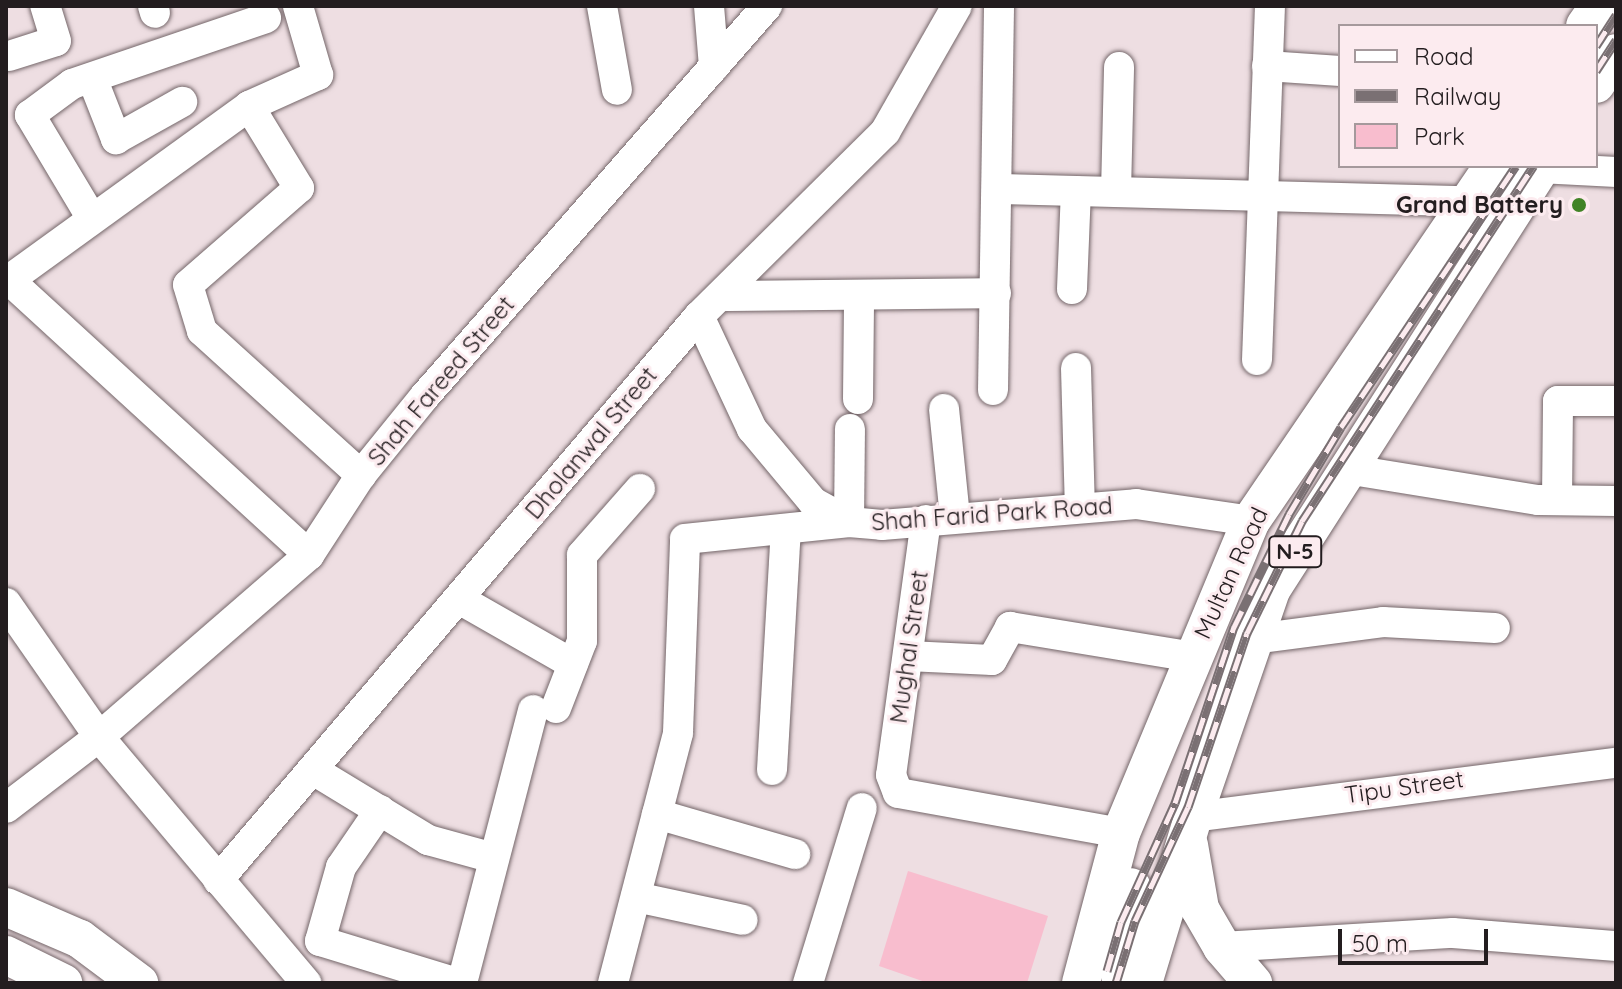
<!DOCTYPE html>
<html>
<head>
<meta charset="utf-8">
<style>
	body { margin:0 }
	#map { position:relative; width:1622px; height:989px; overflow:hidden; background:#eedee2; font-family:Quicksand,sans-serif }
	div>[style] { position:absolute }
	.green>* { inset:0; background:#f8bdce }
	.roads { filter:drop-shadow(0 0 2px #746669) drop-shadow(0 0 2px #746669) }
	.minor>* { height:30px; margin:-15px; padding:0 15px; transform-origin:15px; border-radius:15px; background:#fff }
	.major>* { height:38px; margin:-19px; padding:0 19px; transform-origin:19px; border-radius:19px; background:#fff }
	.rail>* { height:9px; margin-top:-4.5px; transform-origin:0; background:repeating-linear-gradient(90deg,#fcebef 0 18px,#7a7073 0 36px); box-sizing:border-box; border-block:2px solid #7a7073 }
	.dots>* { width:22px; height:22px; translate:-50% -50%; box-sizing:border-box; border:4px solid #fcebef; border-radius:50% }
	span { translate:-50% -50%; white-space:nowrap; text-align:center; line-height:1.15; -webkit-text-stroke:6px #fcebef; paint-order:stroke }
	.shield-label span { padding:2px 6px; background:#fcebef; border:2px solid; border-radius:6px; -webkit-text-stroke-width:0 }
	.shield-label { font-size:22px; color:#231d1f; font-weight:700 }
	.poi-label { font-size:24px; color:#231d1f; font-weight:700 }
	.right { translate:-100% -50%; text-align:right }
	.street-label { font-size:24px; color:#231d1f }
	.frame { position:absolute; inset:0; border:8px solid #231d1f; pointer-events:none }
	.legend { position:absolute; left:1338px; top:24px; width:260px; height:144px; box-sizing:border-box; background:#fcebef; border:2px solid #a5999c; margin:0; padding:10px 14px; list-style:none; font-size:24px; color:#231d1f }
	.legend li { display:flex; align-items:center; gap:16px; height:40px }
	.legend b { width:40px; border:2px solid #a5999c }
	.scale { position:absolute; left:1338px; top:929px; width:150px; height:36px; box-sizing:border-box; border:4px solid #231d1f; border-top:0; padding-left:10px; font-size:24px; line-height:28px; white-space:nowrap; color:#231d1f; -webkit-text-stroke:6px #fcebef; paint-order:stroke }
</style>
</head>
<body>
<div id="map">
	<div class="green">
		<div style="clip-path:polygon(908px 871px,1048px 916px,1027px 983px,928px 983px,879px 966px)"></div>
	</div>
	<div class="roads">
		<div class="minor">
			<div style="left:153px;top:6px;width:7px;rotate:74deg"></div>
			<div style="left:602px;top:6px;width:85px;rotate:79.9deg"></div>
			<div style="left:709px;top:6px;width:61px;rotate:85.3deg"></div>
			<div style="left:9px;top:56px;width:49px;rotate:-17.7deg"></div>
			<div style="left:56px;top:41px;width:37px;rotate:-107deg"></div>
			<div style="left:1267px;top:66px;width:73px;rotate:3.9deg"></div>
			<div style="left:92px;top:78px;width:66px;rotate:68.5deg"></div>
			<div style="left:116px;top:139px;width:76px;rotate:-29.3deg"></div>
			<div style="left:249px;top:106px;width:96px;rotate:58.6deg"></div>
			<div style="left:299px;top:188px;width:147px;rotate:138.9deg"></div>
			<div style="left:188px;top:285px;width:48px;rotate:73.1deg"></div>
			<div style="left:202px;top:331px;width:215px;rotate:42.2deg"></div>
			<div style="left:1540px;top:168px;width:76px;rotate:3deg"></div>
			<div style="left:997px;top:189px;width:471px;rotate:1.5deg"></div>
			<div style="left:1116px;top:192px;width:125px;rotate:-88.6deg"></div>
			<div style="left:91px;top:217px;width:119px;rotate:-120.9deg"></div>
			<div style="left:30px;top:115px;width:52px;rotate:-36.4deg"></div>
			<div style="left:72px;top:84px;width:205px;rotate:-18.8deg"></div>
			<div style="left:9px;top:280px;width:407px;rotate:42.5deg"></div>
			<div style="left:6px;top:282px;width:300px;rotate:-35.9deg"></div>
			<div style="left:249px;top:106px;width:76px;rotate:-24.2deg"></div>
			<div style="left:318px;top:75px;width:72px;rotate:-106.2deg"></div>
			<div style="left:1072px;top:289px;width:98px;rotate:-87.7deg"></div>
			<div style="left:721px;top:296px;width:275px;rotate:-0.6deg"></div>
			<div style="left:699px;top:316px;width:125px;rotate:64.9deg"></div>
			<div style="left:752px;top:429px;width:95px;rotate:50.1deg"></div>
			<div style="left:813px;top:502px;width:41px;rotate:29.1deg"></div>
			<div style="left:849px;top:522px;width:33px;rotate:5deg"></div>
			<div style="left:882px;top:525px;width:255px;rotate:-4.7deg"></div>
			<div style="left:1136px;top:504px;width:116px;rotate:8.4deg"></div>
			<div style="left:1257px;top:360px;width:354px;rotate:-87.9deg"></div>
			<div style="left:1076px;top:368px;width:139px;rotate:88.4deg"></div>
			<div style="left:993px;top:390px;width:384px;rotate:-89.1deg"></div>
			<div style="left:858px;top:399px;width:104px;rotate:-89.4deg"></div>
			<div style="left:944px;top:409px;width:109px;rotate:84.2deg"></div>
			<div style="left:1346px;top:469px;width:194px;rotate:9.2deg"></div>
			<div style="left:1538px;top:500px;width:78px;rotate:0.7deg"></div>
			<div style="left:1557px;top:500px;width:99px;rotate:-89.4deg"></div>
			<div style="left:1558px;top:401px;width:58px"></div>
			<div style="left:926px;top:520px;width:257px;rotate:97.8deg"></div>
			<div style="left:891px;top:775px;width:19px;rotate:69deg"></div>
			<div style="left:898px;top:793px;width:227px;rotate:10.2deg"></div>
			<div style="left:459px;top:599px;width:131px;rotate:29.7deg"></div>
			<div style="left:6px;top:603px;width:163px;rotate:55.2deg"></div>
			<div style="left:99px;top:737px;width:322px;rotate:49.9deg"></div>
			<div style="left:1254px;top:639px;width:130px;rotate:-7.5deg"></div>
			<div style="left:1383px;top:622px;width:112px;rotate:3.1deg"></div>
			<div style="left:908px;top:656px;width:84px;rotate:2.7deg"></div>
			<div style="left:992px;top:660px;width:38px;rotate:-61deg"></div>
			<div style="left:1010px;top:627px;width:185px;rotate:9.3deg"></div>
			<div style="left:556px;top:708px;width:72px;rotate:-68.8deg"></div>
			<div style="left:582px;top:641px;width:86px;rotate:-90deg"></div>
			<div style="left:582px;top:555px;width:88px;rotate:-48.7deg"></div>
			<div style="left:313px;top:770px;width:135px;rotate:31.3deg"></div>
			<div style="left:428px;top:840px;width:68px;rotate:15.3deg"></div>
			<div style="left:772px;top:770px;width:241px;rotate:-86.7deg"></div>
			<div style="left:6px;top:808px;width:117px;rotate:-37.4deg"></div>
			<div style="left:99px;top:737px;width:278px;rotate:-40.9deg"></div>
			<div style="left:309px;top:555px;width:95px;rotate:-57deg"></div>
			<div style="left:361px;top:475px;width:102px;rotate:-51deg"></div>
			<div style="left:425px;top:396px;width:519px;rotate:-48.75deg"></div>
			<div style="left:380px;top:810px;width:69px;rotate:124.4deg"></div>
			<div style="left:341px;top:867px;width:77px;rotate:105.8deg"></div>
			<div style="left:320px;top:941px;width:143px;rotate:17deg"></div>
			<div style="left:657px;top:814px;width:144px;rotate:16.2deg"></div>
			<div style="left:1193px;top:817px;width:426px;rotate:-7.3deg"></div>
			<div style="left:218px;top:880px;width:741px;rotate:-49.54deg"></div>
			<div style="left:699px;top:316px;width:262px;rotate:-44.7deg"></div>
			<div style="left:885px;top:132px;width:145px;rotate:-60.3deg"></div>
			<div style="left:636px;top:897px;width:109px;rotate:12.1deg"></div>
			<div style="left:1222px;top:947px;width:231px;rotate:-3.5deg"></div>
			<div style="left:1453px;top:933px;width:164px;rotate:4.6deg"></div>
			<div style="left:462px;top:983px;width:282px;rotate:-75.4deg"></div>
			<div style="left:613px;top:983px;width:258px;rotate:-75.4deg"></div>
			<div style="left:678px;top:733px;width:194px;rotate:-87.9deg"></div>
			<div style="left:685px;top:539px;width:165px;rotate:-5.9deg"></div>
			<div style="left:849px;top:522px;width:93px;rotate:-89.4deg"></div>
			<div style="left:808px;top:983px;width:183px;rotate:-72.9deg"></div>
		</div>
		<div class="major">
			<div style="left:1585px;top:26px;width:24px;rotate:-55deg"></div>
			<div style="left:1596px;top:84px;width:37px;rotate:-57deg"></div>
			<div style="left:1189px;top:845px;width:65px;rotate:80.2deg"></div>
			<div style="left:1200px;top:909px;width:44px;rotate:59.9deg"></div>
			<div style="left:1222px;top:947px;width:48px;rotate:49.3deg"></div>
			<div style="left:6px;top:907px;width:81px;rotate:23.4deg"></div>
			<div style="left:80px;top:939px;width:74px;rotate:36.7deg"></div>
			<div style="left:6px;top:955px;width:64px;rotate:26.2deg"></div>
			<div style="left:1081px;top:983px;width:155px;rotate:-75.1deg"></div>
			<div style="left:1121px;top:833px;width:338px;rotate:-67.4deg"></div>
			<div style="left:1251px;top:521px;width:430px;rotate:-55.7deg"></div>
			<div style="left:1121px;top:983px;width:45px;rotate:-91.3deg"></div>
			<div style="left:1120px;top:938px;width:52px;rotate:-76.8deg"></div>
			<div style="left:1143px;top:983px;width:173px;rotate:-73.2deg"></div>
			<div style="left:1193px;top:817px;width:240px;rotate:-71deg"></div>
			<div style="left:1271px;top:590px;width:503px;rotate:-57.42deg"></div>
		</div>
	</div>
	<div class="rail">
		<div style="left:1596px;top:46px;width:37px;rotate:-57deg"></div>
		<div style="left:1596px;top:71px;width:37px;rotate:-57deg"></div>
		<div style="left:1107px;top:971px;width:51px;rotate:-74.1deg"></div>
		<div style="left:1121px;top:922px;width:131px;rotate:-65.6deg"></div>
		<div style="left:1175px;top:803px;width:186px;rotate:-71.5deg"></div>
		<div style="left:1234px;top:627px;width:126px;rotate:-64deg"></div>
		<div style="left:1289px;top:514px;width:101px;rotate:-59.1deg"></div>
		<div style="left:1341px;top:427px;width:314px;rotate:-56.2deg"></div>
		<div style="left:1116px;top:983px;width:65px;rotate:-73deg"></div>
		<div style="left:1135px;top:921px;width:126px;rotate:-65.1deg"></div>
		<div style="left:1188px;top:807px;width:184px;rotate:-71.3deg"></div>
		<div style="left:1247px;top:633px;width:125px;rotate:-63.8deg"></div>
		<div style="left:1302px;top:521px;width:424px;rotate:-56.9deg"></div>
	</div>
	<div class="dots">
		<div style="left:1579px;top:205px;background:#418326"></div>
	</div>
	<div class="shield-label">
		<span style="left:1295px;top:552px">N-5</span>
	</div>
	<div class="poi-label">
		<span class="right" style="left:1563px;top:205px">Grand Battery</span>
	</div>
	<div class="street-label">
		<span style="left:441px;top:381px;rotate:-50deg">Shah Fareed Street</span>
		<span style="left:591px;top:443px;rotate:-50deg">Dholanwal Street</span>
		<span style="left:992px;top:514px;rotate:-4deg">Shah Farid Park Road</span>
		<span style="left:1231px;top:573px;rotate:-65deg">Multan Road</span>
		<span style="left:909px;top:647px;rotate:-82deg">Mughal Street</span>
		<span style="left:1404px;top:787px;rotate:-8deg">Tipu Street</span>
	</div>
	<div class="frame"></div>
	<ul class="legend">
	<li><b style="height:10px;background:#fff"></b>Road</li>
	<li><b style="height:10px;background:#7a7073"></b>Railway</li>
	<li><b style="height:22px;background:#f8bdce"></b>Park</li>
	</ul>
	<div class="scale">50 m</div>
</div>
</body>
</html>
